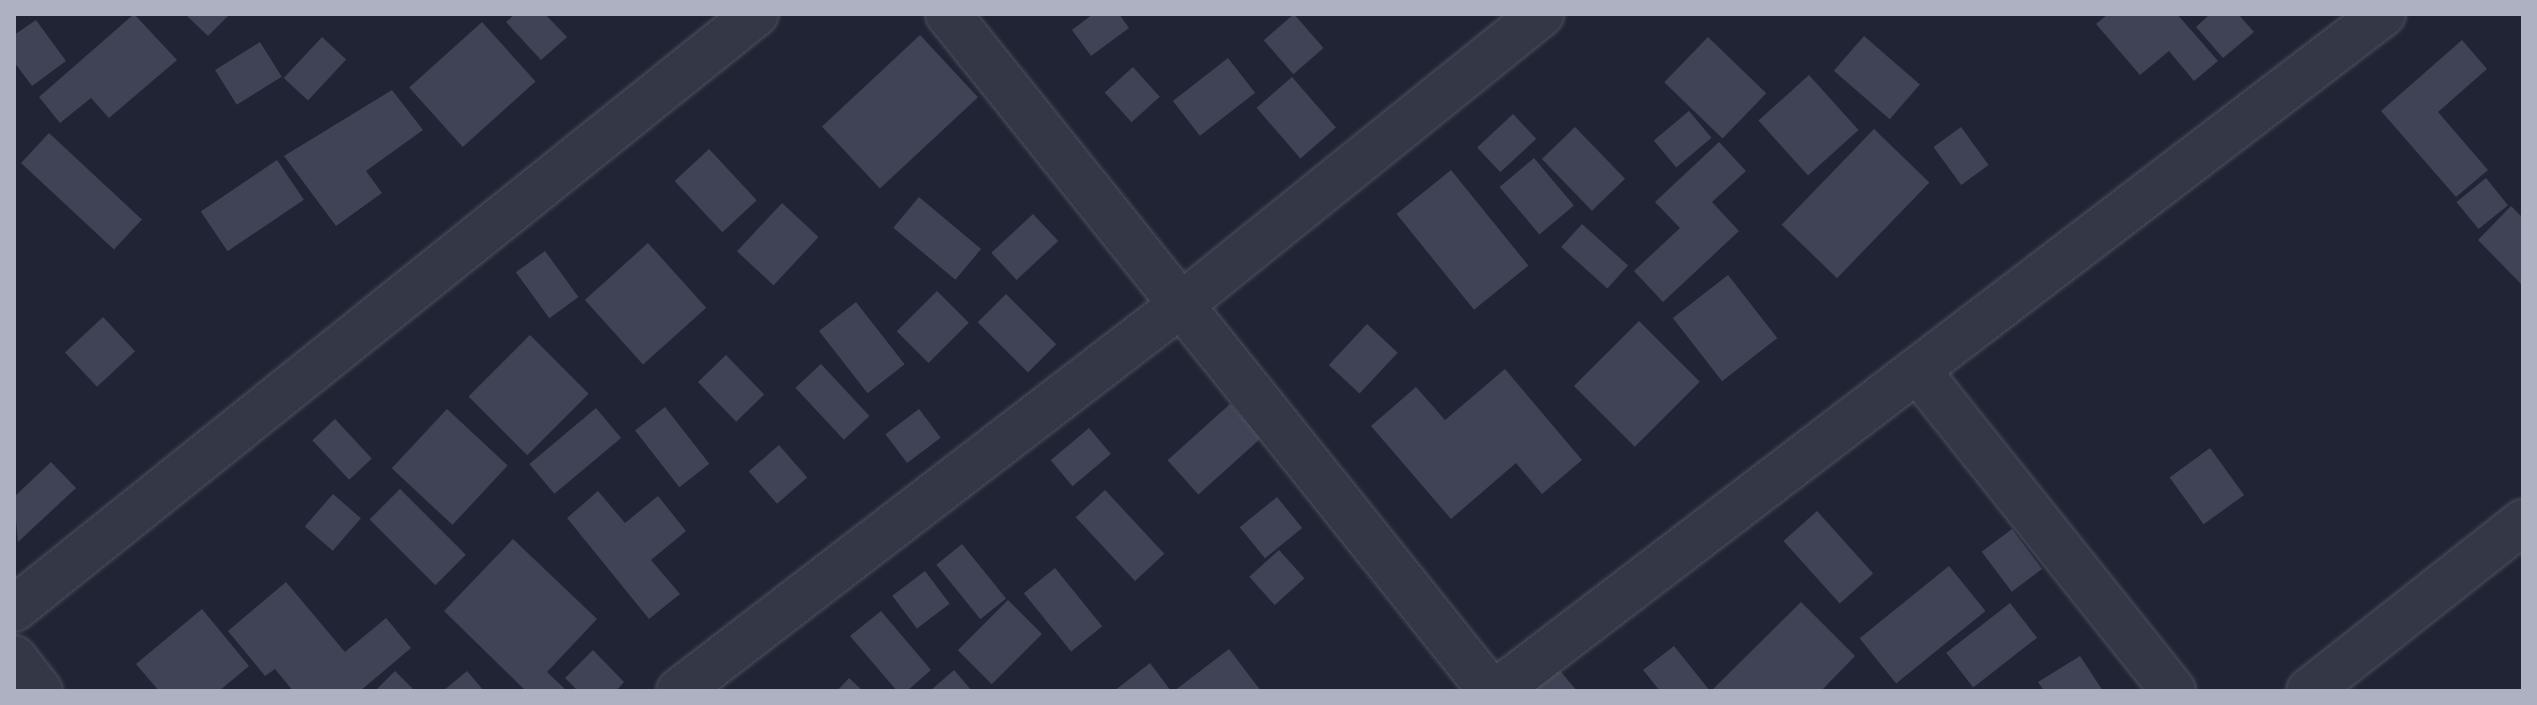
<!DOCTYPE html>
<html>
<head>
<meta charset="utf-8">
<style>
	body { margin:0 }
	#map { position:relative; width:2537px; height:705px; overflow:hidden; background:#212434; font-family:"Nunito Sans",sans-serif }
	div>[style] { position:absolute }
	.building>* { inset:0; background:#3f4355; transform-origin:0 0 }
	.roads { filter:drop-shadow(0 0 2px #4f515f) drop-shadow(0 0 2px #4f515f) }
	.street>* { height:44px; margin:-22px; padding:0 22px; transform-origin:22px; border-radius:22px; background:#343745 }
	span { translate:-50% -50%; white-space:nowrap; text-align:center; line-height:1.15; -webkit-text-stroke:6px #1a1c29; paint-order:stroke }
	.frame { position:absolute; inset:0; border:16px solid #aeb1c1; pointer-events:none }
</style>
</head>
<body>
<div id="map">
	<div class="building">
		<div style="clip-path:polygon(134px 14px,177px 60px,109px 118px,91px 98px,60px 123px,39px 97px)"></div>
		<div style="clip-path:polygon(185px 14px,230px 14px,208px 36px)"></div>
		<div style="clip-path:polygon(515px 14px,545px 14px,567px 37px,541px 60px,506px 22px)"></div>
		<div style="clip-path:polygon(1093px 14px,1119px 14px,1129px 28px,1091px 56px,1072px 30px)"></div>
		<div style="left:1294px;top:14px;width:45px;height:40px;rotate:49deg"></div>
		<div style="clip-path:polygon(2108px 14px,2177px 14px,2218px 61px,2194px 81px,2169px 51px,2140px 75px,2096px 24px)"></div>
		<div style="clip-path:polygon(2210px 14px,2238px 14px,2254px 32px,2223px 58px,2196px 27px)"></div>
		<div style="clip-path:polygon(36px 20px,66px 61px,32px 86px,14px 62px,14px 35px)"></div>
		<div style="left:482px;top:22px;width:80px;height:98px;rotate:48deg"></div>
		<div style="left:920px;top:35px;width:85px;height:134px;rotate:47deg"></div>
		<div style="left:1864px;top:36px;width:74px;height:46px;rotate:41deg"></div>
		<div style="left:322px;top:37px;width:33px;height:56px;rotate:43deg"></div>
		<div style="left:1708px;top:37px;width:81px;height:63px;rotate:44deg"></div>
		<div style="clip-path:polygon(2462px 40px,2487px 69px,2438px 112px,2488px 170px,2456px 197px,2381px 111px)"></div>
		<div style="left:260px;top:42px;width:41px;height:53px;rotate:58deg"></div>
		<div style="left:1228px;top:58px;width:44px;height:70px;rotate:52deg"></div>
		<div style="left:1133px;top:67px;width:40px;height:38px;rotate:48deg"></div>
		<div style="left:1809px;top:75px;width:74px;height:68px;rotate:48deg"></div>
		<div style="left:1292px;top:77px;width:67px;height:47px;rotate:49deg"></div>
		<div style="clip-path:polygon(392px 90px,423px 130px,366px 171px,382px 193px,336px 226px,284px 156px)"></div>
		<div style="left:1689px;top:111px;width:35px;height:46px;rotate:50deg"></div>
		<div style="left:1513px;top:114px;width:34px;height:49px;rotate:47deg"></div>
		<div style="left:1575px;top:127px;width:72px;height:46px;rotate:46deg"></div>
		<div style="left:1961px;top:127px;width:47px;height:34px;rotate:54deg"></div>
		<div style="left:1874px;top:129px;width:77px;height:133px;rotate:44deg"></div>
		<div style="left:49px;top:133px;width:127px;height:41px;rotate:43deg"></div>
		<div style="clip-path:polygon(1719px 142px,1746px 171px,1712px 202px,1739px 231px,1663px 302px,1634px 271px,1680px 228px,1655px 202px)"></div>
		<div style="left:709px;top:149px;width:70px;height:47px;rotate:47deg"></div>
		<div style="left:1534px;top:158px;width:62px;height:45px;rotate:50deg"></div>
		<div style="left:277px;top:160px;width:48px;height:92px;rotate:56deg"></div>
		<div style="left:1451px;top:170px;width:123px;height:70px;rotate:51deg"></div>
		<div style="left:2486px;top:178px;width:35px;height:38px;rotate:51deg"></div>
		<div style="left:919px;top:197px;width:81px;height:40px;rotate:40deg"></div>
		<div style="left:782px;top:203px;width:50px;height:66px;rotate:43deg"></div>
		<div style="clip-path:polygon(2511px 206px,2523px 218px,2523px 286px,2478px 240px)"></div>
		<div style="left:1033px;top:214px;width:37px;height:57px;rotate:47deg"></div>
		<div style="left:1582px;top:224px;width:62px;height:31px;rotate:42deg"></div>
		<div style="left:648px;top:243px;width:87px;height:85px;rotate:48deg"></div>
		<div style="left:545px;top:251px;width:57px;height:36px;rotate:54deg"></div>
		<div style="left:1728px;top:275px;width:80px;height:70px;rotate:52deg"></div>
		<div style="left:937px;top:291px;width:45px;height:57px;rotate:45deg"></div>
		<div style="left:1006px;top:294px;width:71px;height:40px;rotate:45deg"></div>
		<div style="left:856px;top:302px;width:79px;height:47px;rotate:52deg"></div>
		<div style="left:103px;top:317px;width:47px;height:52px;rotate:47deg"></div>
		<div style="left:1639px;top:321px;width:86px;height:92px;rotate:45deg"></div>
		<div style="left:1367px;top:324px;width:42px;height:56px;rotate:43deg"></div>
		<div style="left:530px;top:335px;width:83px;height:87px;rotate:45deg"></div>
		<div style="left:726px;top:355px;width:55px;height:39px;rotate:46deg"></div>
		<div style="left:821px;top:364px;width:71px;height:35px;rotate:47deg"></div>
		<div style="clip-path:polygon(1505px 369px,1582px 460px,1542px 494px,1516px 463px,1451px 519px,1371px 426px,1416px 387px,1445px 420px)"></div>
		<div style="left:1230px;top:404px;width:46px;height:84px;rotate:48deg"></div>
		<div style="left:665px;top:407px;width:72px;height:38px;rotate:52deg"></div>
		<div style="left:596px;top:408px;width:39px;height:87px;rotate:50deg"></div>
		<div style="left:447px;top:409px;width:83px;height:81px;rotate:43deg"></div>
		<div style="left:919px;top:409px;width:36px;height:42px;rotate:53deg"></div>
		<div style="left:335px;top:419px;width:54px;height:31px;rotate:47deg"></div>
		<div style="left:1089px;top:428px;width:34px;height:50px;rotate:50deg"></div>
		<div style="left:779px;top:445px;width:43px;height:40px;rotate:49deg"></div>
		<div style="left:2210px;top:448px;width:58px;height:50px;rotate:54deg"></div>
		<div style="clip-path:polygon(51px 462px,76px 488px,18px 542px,14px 497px)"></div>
		<div style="left:400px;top:489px;width:93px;height:43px;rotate:45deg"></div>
		<div style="left:1105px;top:490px;width:87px;height:40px;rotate:47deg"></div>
		<div style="clip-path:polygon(598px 491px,625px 523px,658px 496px,686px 531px,651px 560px,680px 594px,649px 619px,567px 518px)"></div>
		<div style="left:333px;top:494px;width:37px;height:43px;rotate:41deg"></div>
		<div style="left:1277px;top:497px;width:40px;height:48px;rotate:51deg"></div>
		<div style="left:1817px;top:511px;width:84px;height:45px;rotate:48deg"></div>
		<div style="left:2012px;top:529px;width:50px;height:38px;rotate:53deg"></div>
		<div style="clip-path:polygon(513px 539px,597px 619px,547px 672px,567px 691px,526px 691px,444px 611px)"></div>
		<div style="left:962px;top:544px;width:70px;height:33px;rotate:51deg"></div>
		<div style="left:1279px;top:550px;width:38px;height:40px;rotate:48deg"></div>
		<div style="left:1949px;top:566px;width:58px;height:115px;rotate:51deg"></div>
		<div style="left:1055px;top:568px;width:75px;height:40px;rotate:51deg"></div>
		<div style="left:925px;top:571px;width:41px;height:41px;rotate:53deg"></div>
		<div style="clip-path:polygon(286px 582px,345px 652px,386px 618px,411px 648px,360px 691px,293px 691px,275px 669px,265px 676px,228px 631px)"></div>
		<div style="left:1008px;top:600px;width:48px;height:71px;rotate:45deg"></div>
		<div style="clip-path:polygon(1801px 602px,1855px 656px,1821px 691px,1711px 691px)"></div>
		<div style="left:2010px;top:603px;width:44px;height:81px;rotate:52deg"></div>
		<div style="clip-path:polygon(202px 609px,249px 666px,219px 691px,159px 691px,136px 664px)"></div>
		<div style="clip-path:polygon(881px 611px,931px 670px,907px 691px,897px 691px,850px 636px)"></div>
		<div style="clip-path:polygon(1674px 646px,1710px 691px,1660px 691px,1643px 670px)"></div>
		<div style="clip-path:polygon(1229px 649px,1261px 691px,1174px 691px)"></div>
		<div style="clip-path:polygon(593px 650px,624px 682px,616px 691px,578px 691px,565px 678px)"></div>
		<div style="clip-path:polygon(2080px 656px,2103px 691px,2044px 691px,2038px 682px)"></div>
		<div style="clip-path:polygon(1150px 663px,1171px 691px,1114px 691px)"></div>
		<div style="clip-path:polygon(1557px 667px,1577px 691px,1529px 691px)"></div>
		<div style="clip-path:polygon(954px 670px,972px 691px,930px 691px)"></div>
		<div style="clip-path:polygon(395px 671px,415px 691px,375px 691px)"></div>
		<div style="clip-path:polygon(467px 671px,484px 691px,443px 691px)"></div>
		<div style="clip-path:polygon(849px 678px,863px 691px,837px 691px)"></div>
	</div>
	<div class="roads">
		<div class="street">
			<div style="left:948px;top:14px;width:868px;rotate:51.27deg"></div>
			<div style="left:1918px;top:371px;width:409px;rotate:51.4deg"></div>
			<div style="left:14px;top:609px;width:951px;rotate:-38.73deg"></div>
			<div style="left:14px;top:658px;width:42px;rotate:51.8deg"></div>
			<div style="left:679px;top:691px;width:635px;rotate:-37.57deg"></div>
			<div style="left:1182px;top:304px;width:462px;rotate:-38.9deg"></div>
			<div style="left:1497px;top:691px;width:1115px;rotate:-37.38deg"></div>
			<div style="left:2309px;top:691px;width:273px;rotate:-38.3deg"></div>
		</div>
	</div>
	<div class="frame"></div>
</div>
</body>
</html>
